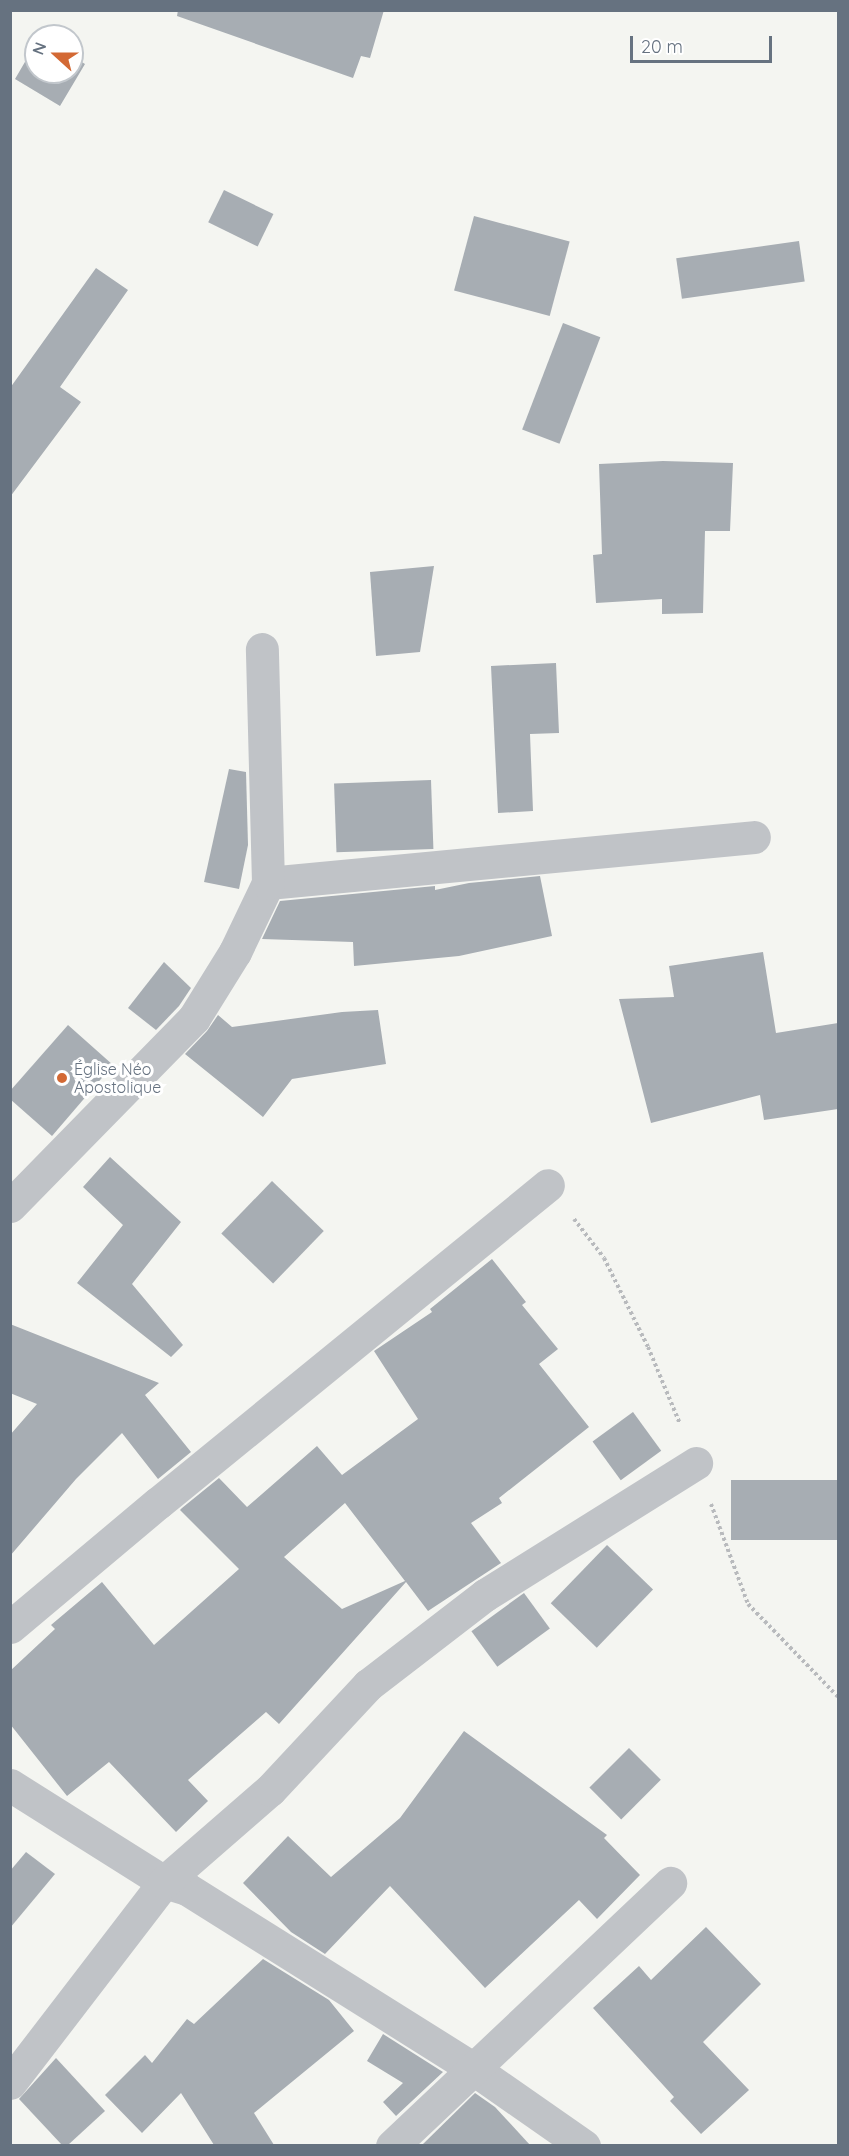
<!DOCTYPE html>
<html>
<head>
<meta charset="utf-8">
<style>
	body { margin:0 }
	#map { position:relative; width:849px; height:2156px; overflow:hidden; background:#f4f5f1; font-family:Quicksand,sans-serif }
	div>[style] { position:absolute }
	.building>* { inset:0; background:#a7adb3; transform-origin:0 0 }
	.path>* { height:4px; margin-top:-2px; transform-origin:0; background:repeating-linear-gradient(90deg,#b8babd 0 3px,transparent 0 6px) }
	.minor>* { height:33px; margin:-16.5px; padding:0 16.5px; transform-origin:16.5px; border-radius:16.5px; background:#c0c3c7 }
	.dots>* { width:16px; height:16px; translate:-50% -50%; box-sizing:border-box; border:3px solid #fff; border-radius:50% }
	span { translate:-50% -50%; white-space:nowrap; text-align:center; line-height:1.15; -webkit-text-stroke:6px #fff; paint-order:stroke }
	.poi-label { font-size:16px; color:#667280 }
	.left { translate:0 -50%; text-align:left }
	.frame { position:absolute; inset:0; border:12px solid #667280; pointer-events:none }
	.north { position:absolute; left:24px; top:24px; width:60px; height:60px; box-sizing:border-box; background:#fff; border:2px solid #c2c7cc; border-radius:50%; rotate:291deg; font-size:16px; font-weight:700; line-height:24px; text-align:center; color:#667280 }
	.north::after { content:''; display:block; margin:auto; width:21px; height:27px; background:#d36934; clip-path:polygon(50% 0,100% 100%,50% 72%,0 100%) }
	.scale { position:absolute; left:630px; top:36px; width:142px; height:27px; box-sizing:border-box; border:3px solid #667280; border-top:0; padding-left:8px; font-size:18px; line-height:21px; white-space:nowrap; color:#667280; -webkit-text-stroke:4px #fff; paint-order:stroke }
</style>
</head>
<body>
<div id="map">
	<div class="building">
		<div style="clip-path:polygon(178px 10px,384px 10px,370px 58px,361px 56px,353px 78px,177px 16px)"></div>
		<div style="clip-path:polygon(36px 43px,36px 72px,72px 72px,72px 56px,85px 64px,60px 106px,15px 79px)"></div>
		<div style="left:224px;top:190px;width:55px;height:36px;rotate:26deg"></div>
		<div style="left:474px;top:216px;width:99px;height:77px;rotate:15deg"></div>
		<div style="left:799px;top:241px;width:41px;height:124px;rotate:82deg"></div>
		<div style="clip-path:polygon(96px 268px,128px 290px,60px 387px,81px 402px,10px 497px,10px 388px)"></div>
		<div style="left:563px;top:323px;width:40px;height:114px;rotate:21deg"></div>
		<div style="clip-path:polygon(663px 461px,733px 463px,730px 531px,705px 531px,703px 613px,662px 614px,662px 599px,596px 603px,593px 555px,602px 554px,599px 464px)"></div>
		<div style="clip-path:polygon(434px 566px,420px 652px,376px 656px,370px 572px)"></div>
		<div style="clip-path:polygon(556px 663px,559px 733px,530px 734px,533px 811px,498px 813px,491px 666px)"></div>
		<div style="clip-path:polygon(229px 769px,246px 772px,248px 845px,239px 889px,204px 882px)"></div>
		<div style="left:431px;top:780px;width:69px;height:97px;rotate:88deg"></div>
		<div style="clip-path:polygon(540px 876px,552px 936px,459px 956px,354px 966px,353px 942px,262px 939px,280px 901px,435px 886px,435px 890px,469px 883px)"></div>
		<div style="clip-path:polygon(763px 952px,776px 1033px,838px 1023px,838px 1109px,764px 1120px,760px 1095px,651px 1123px,619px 999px,674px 997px,669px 966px)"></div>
		<div style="clip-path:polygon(164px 962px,191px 988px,179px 1006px,156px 1030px,128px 1008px)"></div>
		<div style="clip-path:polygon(378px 1010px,386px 1064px,292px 1079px,263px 1117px,185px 1054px,207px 1031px,218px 1015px,232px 1027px,342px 1012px)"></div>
		<div style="clip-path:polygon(68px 1025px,113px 1065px,52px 1136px,10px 1099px,10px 1091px)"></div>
		<div style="clip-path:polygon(110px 1157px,181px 1222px,132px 1284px,183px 1345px,171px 1357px,77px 1283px,123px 1225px,83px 1187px)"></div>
		<div style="left:272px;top:1181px;width:72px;height:73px;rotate:44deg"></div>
		<div style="clip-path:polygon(evenodd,492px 1259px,526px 1302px,522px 1305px,558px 1349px,539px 1364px,589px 1427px,499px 1498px,502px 1503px,471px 1523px,501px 1563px,428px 1611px,406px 1582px,279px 1724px,266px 1712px,188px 1780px,208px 1801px,176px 1832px,109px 1762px,67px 1796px,10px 1724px,10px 1671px,55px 1629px,51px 1625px,102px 1582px,154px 1645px,239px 1569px,180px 1510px,182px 1508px,219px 1478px,247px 1507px,317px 1446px,342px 1475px,418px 1419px,374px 1351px,432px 1312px,430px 1309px,492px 1259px,345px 1503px,405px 1581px,342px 1609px,284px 1557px,345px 1503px)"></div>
		<div style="clip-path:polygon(10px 1324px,159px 1383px,145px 1395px,191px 1452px,158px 1479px,122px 1433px,76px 1479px,10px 1556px,10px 1435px,37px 1404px,10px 1393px)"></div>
		<div style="left:633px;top:1412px;width:48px;height:50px;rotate:54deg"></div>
		<div style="left:838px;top:1480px;width:60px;height:107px;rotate:90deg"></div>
		<div style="left:607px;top:1545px;width:64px;height:81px;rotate:44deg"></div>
		<div style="left:524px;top:1593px;width:44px;height:65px;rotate:54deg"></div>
		<div style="clip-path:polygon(464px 1731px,607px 1835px,604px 1838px,640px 1875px,597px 1919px,579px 1900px,485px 1988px,390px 1886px,325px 1954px,291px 1932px,243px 1883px,288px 1836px,331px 1877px,400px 1818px)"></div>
		<div style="left:629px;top:1748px;width:45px;height:56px;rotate:45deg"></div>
		<div style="clip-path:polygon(26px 1852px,55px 1874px,10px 1928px,10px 1871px)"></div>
		<div style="clip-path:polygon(706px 1927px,761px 1984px,703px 2042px,749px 2090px,701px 2134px,670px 2101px,674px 2097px,593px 2008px,639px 1966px,651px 1980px)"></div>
		<div style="clip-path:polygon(263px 1959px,329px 2000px,354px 2031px,254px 2113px,274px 2145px,214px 2145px,181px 2093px,142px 2133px,105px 2095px,145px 2055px,152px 2063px,187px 2019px,194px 2024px)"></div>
		<div style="clip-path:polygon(383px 2034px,443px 2072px,396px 2116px,383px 2102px,403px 2083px,367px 2061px)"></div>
		<div style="clip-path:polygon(56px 2058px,105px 2111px,68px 2145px,62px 2145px,19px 2099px)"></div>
		<div style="clip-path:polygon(475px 2093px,495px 2107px,530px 2145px,422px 2145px)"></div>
	</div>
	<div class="path">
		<div style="left:574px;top:1219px;width:49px;rotate:52.4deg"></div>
		<div style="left:604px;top:1258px;width:99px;rotate:63.7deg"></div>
		<div style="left:648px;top:1347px;width:83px;rotate:67.4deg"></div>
		<div style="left:711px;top:1504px;width:107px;rotate:69.7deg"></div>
		<div style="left:748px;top:1604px;width:129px;rotate:45.9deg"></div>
	</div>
	<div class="minor">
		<div style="left:268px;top:883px;width:488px;rotate:-5.4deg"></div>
		<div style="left:10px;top:1206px;width:263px;rotate:-45.6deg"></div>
		<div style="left:194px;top:1018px;width:78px;rotate:-58.2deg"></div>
		<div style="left:235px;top:952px;width:76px;rotate:-64.4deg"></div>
		<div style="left:268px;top:883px;width:234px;rotate:-91.5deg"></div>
		<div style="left:10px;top:1627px;width:193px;rotate:-40deg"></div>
		<div style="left:158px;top:1503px;width:503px;rotate:-39.19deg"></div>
		<div style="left:10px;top:1785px;width:182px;rotate:32.2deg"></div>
		<div style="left:164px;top:1882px;width:24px;rotate:17deg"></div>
		<div style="left:187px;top:1889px;width:340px;rotate:32.1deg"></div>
		<div style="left:475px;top:2070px;width:133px;rotate:34.9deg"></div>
		<div style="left:10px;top:2083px;width:253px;rotate:-52.5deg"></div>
		<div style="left:164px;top:1882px;width:140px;rotate:-41deg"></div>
		<div style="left:270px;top:1790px;width:144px;rotate:-47deg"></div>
		<div style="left:368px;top:1685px;width:148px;rotate:-37.6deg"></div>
		<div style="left:485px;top:1595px;width:249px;rotate:-32deg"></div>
		<div style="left:392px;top:2146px;width:383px;rotate:-43.4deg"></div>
	</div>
	<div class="dots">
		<div style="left:62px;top:1078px;background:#d36934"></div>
	</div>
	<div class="poi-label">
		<span class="left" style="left:74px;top:1078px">Église Néo<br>Apostolique</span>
	</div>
	<div class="frame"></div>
	<div class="north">N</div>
	<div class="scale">20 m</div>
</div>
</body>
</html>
